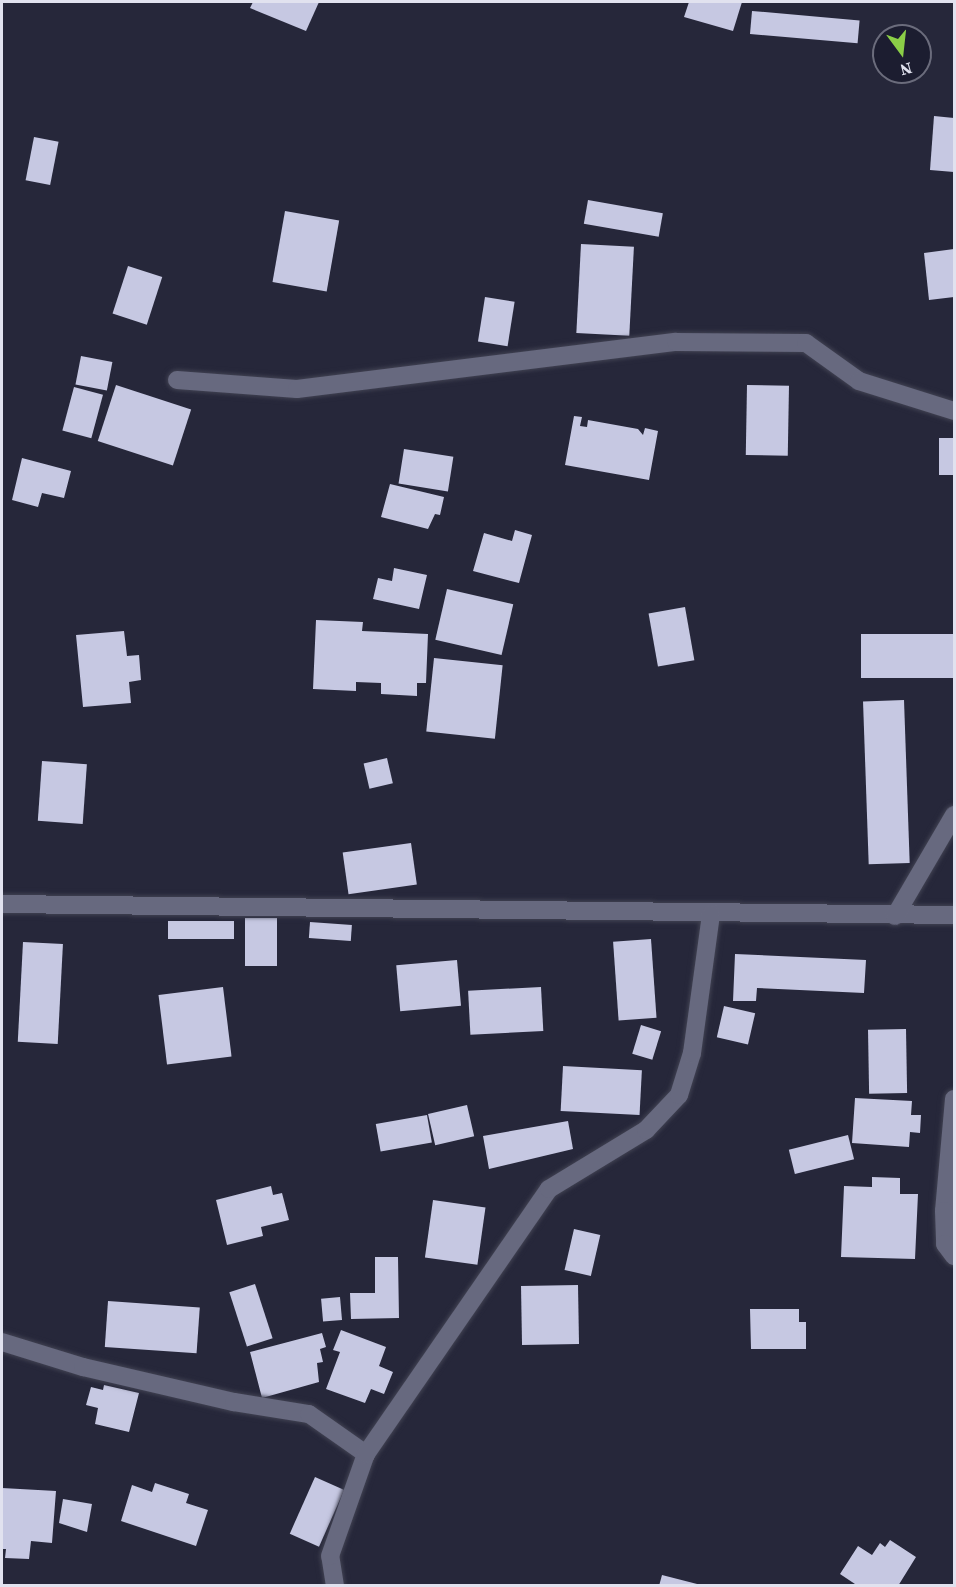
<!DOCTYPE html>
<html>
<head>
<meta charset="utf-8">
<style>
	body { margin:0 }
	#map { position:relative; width:956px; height:1587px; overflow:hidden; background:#26273a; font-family:"Source Serif 4",serif }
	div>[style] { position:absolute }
	.building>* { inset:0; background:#c6c8e2; transform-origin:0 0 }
	.roads { filter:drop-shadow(0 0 2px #414252) drop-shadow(0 0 2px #414252) }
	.minor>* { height:18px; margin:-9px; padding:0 9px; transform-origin:9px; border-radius:9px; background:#67697f }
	span { translate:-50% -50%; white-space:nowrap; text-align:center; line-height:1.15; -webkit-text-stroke:6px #1c1d30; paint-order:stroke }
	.frame { position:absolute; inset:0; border:3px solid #e1e2ef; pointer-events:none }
	.north { position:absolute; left:872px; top:24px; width:60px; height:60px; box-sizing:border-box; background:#1c1d30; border:2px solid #6b6c7c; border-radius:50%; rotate:165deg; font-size:16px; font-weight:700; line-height:24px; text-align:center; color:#e1e2ef }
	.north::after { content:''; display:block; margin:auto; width:21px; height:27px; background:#8bce47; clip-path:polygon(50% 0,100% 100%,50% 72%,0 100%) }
</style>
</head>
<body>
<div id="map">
	<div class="building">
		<div style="clip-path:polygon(253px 2px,319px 2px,306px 31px,250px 8px)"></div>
		<div style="clip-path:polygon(689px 2px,742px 2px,733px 31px,684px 17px)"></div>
		<div style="left:752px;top:11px;width:108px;height:23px;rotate:5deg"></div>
		<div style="clip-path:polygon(934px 116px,954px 118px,954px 172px,930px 170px)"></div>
		<div style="left:34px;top:137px;width:25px;height:44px;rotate:11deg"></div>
		<div style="left:588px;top:200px;width:76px;height:24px;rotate:10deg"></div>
		<div style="left:285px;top:211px;width:55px;height:72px;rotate:10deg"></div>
		<div style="left:581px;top:244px;width:53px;height:89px;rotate:3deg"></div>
		<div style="clip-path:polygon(954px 249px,954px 297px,929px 300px,924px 253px)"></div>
		<div style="left:128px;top:266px;width:36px;height:50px;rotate:18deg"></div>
		<div style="left:485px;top:297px;width:30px;height:45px;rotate:9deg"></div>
		<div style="left:81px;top:356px;width:32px;height:29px;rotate:11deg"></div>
		<div style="left:116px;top:385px;width:79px;height:59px;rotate:18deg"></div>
		<div style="left:747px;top:385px;width:42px;height:70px;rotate:1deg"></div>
		<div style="left:74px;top:387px;width:30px;height:45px;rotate:15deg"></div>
		<div style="clip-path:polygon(574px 416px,582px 417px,580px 426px,587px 427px,588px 420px,638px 429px,643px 435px,645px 428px,658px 431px,649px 480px,565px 465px)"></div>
		<div style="left:939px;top:438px;width:15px;height:37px"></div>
		<div style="left:404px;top:449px;width:50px;height:35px;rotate:9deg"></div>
		<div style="clip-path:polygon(22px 458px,71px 471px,64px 498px,42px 493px,38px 507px,12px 500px)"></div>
		<div style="clip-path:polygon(390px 484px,444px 497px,440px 515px,435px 514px,428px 529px,381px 517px)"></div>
		<div style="clip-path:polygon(515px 530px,532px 535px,519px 583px,473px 571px,484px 533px,512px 541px)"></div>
		<div style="clip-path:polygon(394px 568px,427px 575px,419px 609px,373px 599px,378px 578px,392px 581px)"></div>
		<div style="left:447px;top:589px;width:68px;height:52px;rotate:13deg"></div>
		<div style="left:685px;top:607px;width:54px;height:37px;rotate:80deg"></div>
		<div style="clip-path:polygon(316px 620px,363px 622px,362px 631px,428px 634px,426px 683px,417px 683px,417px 696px,381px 694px,381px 683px,356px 682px,356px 691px,313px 689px)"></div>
		<div style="clip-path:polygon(124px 631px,127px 656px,139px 655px,141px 680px,129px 682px,131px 703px,83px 707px,76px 635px)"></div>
		<div style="left:954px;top:634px;width:44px;height:93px;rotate:90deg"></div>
		<div style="left:434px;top:658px;width:69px;height:74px;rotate:6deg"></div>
		<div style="left:904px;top:700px;width:163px;height:41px;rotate:88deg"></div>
		<div style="left:387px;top:758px;width:26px;height:24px;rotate:77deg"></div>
		<div style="left:42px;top:761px;width:45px;height:60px;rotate:4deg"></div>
		<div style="left:411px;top:843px;width:42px;height:69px;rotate:82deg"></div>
		<div style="left:245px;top:918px;width:32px;height:48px"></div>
		<div style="left:234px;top:921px;width:18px;height:66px;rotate:90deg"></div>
		<div style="left:310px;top:922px;width:42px;height:16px;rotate:4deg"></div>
		<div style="left:651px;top:939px;width:79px;height:38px;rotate:86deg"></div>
		<div style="left:23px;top:942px;width:40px;height:100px;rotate:3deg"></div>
		<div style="clip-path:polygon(735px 954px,866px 960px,864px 993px,757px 988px,756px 1001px,733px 1001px)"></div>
		<div style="left:457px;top:960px;width:46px;height:61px;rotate:85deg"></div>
		<div style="left:223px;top:987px;width:70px;height:65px;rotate:83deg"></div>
		<div style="left:541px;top:987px;width:44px;height:73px;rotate:87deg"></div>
		<div style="left:724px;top:1006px;width:32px;height:32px;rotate:13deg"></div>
		<div style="left:641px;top:1025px;width:21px;height:30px;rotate:17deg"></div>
		<div style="left:906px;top:1029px;width:64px;height:38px;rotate:89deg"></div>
		<div style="left:563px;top:1066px;width:79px;height:45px;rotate:3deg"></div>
		<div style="clip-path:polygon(855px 1098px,912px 1101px,911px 1115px,921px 1115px,920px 1133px,910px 1132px,909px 1147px,852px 1143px)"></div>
		<div style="left:467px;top:1105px;width:32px;height:40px;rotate:77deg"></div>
		<div style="left:427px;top:1115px;width:28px;height:52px;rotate:80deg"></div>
		<div style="clip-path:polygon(568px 1121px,573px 1149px,489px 1169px,483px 1136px)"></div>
		<div style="left:848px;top:1135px;width:25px;height:61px;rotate:76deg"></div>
		<div style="clip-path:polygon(872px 1177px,900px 1178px,900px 1194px,918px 1194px,915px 1259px,841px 1257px,844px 1186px,872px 1187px)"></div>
		<div style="clip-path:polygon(271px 1186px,273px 1195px,282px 1193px,289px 1220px,261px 1227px,263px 1236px,227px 1245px,216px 1200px)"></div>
		<div style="left:433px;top:1200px;width:53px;height:58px;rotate:8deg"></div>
		<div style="left:574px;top:1229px;width:27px;height:42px;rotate:13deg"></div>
		<div style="clip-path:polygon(375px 1257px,398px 1257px,399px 1318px,351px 1319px,350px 1293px,375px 1293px)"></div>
		<div style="left:255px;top:1284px;width:57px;height:27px;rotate:72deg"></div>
		<div style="left:578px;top:1285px;width:59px;height:57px;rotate:89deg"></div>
		<div style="left:340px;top:1297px;width:23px;height:19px;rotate:85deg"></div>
		<div style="left:108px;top:1301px;width:92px;height:46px;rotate:4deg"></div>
		<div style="clip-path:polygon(750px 1309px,799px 1309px,799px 1322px,806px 1322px,806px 1349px,751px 1349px)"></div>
		<div style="clip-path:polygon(341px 1330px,386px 1347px,379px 1366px,393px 1372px,384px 1394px,371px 1389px,365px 1403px,326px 1389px,340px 1352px,333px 1350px)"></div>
		<div style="clip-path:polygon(322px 1333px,326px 1347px,320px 1349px,323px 1362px,317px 1363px,319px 1382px,262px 1398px,250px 1352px)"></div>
		<div style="clip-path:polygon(104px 1385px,139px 1393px,129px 1432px,95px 1424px,98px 1408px,86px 1405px,91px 1387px,103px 1390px)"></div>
		<div style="left:315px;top:1477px;width:32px;height:62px;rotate:24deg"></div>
		<div style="clip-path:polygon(155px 1483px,189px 1494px,186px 1503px,208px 1510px,196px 1546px,121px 1521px,132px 1485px,152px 1492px)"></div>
		<div style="clip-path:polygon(2px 1488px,56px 1491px,52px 1543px,31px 1541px,29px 1559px,5px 1558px,6px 1549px,2px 1549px)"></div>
		<div style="clip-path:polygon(63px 1499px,92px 1504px,87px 1532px,59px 1523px)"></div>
		<div style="clip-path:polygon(890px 1540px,916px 1557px,898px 1586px,858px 1586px,840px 1574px,858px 1546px,872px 1555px,880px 1543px,885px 1547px)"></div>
		<div style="clip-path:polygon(662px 1575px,701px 1585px,701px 1586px,659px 1586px)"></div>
	</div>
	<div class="roads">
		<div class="minor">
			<div style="left:177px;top:380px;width:120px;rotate:4.3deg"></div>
			<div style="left:297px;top:389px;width:382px;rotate:-7.1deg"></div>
			<div style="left:676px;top:342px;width:130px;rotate:0.4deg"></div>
			<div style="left:806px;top:343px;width:65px;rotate:35.6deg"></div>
			<div style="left:859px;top:381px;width:100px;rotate:17.5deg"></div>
			<div style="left:2px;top:904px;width:952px;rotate:0.66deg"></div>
			<div style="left:895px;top:916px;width:117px;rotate:-59.7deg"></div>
			<div style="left:954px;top:1099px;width:112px;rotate:95.1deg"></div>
			<div style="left:944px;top:1211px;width:33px;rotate:88deg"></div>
			<div style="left:945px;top:1244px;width:15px;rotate:53deg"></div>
			<div style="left:2px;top:1342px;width:85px;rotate:17.2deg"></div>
			<div style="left:83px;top:1367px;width:155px;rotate:13.1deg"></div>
			<div style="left:234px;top:1402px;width:76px;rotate:9.1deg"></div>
			<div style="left:309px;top:1414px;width:70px;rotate:35.1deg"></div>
			<div style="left:335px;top:1586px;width:30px;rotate:-99deg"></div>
			<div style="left:330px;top:1556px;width:108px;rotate:-70.6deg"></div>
			<div style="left:366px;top:1454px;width:322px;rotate:-55.4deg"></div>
			<div style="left:549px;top:1189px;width:114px;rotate:-31.3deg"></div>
			<div style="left:646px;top:1130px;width:48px;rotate:-46.7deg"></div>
			<div style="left:679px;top:1095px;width:44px;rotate:-72.8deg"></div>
			<div style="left:692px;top:1053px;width:140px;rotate:-82.2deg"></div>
		</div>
	</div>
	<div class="frame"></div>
	<div class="north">N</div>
</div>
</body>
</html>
